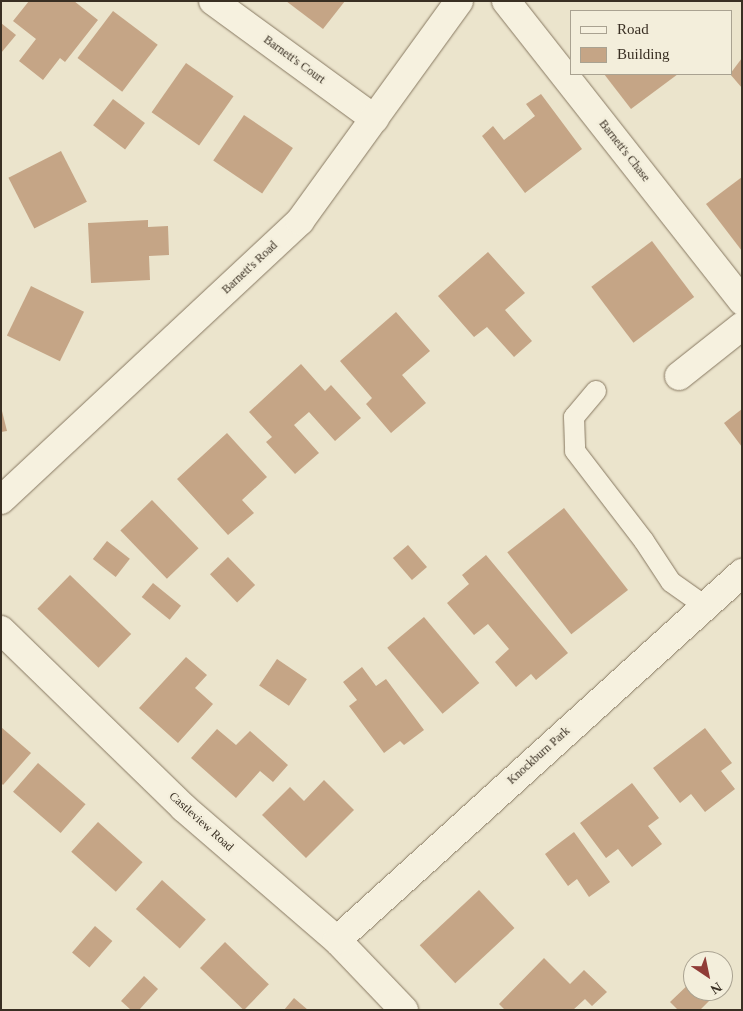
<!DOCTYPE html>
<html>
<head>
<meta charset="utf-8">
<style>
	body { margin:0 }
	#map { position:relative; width:743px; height:1011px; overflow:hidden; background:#ebe4cc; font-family:"Times New Roman",serif }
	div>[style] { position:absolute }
	.building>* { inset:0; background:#c5a586; transform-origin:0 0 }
	.roads { filter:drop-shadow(0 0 1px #877861) drop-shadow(0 0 1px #877861) }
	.lane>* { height:20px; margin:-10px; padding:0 10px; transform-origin:10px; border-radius:10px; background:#f6f1df }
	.street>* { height:28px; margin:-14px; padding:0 14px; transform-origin:14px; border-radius:14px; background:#f6f1df }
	span { translate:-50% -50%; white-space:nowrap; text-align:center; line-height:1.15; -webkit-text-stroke:4.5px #f3eedb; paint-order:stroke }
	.street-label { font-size:12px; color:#392f23 }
	.frame { position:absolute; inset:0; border:2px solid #392f23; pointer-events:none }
	.legend { position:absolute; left:570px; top:10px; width:162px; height:65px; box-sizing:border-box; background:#f3eedb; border:1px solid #a9a291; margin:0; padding:6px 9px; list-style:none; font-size:15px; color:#392f23 }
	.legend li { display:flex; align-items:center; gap:10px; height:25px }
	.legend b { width:25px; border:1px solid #a9a291 }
	.north { position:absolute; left:683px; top:951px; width:50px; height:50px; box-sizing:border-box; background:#f3eedb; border:1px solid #a9a291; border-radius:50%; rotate:146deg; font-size:14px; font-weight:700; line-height:20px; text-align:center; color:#392f23 }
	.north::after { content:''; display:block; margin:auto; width:18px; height:22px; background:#903c37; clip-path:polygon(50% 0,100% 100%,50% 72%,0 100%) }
</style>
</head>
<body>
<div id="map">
	<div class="building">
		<div style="clip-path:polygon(29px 1px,74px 1px,98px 20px,65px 62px,60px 58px,43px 80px,19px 61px,36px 39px,13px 21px)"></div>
		<div style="clip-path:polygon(286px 1px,345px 1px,323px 29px)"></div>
		<div style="left:113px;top:11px;width:56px;height:59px;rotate:37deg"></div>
		<div style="clip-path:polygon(1px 23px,16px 35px,1px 53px)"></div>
		<div style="clip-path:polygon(742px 58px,742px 88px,730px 74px)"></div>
		<div style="left:186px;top:63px;width:58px;height:60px;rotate:35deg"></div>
		<div style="clip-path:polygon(604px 74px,678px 74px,631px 109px)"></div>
		<div style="clip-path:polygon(541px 94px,582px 149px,525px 193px,482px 136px,493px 126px,504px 140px,535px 116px,526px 104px)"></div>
		<div style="left:113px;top:99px;width:40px;height:33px;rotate:37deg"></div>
		<div style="left:244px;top:115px;width:59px;height:55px;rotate:34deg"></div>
		<div style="left:61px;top:151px;width:57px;height:59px;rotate:63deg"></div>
		<div style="clip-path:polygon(742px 177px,742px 251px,706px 204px)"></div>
		<div style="clip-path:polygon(148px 220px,148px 227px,168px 226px,169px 255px,149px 256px,150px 280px,91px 283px,88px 223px)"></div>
		<div style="left:652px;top:241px;width:70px;height:76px;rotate:53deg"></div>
		<div style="clip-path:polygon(488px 252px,525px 293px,505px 310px,532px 341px,514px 357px,487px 327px,474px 337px,438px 296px)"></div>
		<div style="left:31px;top:286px;width:59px;height:55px;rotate:26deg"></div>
		<div style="clip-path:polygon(396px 312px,430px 351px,402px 375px,426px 403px,391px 433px,366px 404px,372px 398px,340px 361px)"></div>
		<div style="clip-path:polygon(301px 364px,325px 391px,331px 385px,361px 418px,335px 441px,309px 412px,294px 425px,319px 453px,295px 474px,266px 442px,272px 437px,249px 412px)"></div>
		<div style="clip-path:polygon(1px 407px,7px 431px,1px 432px)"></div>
		<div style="clip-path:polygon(742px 409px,742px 447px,724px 423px)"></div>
		<div style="clip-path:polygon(227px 433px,267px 477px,242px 500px,254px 513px,228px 535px,177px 479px)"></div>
		<div style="left:152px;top:500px;width:67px;height:44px;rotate:46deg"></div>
		<div style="left:564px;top:508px;width:104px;height:72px;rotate:52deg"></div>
		<div style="left:107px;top:541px;width:29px;height:23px;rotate:38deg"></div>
		<div style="left:408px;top:545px;width:29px;height:20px;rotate:49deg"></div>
		<div style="clip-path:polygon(486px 555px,568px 653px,536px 680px,531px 674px,516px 687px,495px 662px,509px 649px,488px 624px,474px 635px,447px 603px,469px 584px,462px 575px)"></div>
		<div style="left:228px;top:557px;width:39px;height:25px;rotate:46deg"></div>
		<div style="left:70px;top:575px;width:85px;height:47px;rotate:44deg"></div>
		<div style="left:153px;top:583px;width:36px;height:18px;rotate:39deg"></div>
		<div style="left:424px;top:617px;width:86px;height:48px;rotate:50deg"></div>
		<div style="clip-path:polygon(186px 657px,207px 675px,195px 688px,213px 704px,178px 743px,139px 708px)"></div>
		<div style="left:277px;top:659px;width:36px;height:32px;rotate:34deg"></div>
		<div style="clip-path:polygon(362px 667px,376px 686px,386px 679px,424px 730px,404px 745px,400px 741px,384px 753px,349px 706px,357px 700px,343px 682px)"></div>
		<div style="clip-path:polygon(1px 727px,31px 753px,3px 785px,1px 783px)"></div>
		<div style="clip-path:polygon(705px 728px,732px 763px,721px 771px,735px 789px,705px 812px,691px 794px,680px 803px,653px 768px)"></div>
		<div style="clip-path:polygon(217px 729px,236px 745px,250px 731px,288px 765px,273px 782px,260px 771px,236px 798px,191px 758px)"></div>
		<div style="left:38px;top:763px;width:63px;height:38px;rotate:41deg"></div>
		<div style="clip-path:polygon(324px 780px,354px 810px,306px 858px,262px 815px,290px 787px,304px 801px)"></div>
		<div style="clip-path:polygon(632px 783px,659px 818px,648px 826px,662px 844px,632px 867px,618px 849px,606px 858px,580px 823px)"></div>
		<div style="left:98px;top:822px;width:60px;height:40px;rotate:42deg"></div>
		<div style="clip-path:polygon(574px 832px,610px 882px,589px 897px,577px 879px,568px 886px,545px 854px)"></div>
		<div style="left:162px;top:880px;width:59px;height:39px;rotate:42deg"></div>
		<div style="left:479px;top:890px;width:52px;height:81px;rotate:47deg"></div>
		<div style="left:95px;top:926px;width:23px;height:35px;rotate:41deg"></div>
		<div style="left:225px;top:942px;width:61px;height:36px;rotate:44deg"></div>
		<div style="clip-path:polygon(544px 958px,570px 984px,584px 970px,607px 992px,592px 1006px,585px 999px,573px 1010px,505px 1010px,499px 1004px)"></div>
		<div style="clip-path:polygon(144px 976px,158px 989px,139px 1010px,131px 1010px,121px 1001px)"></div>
		<div style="clip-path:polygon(693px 980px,693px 991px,705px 991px,712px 998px,700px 1010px,678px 1010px,670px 1002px)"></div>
		<div style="clip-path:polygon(294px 998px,308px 1010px,284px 1010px)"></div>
	</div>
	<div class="roads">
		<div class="lane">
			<div style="left:596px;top:391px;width:34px;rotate:130deg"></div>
			<div style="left:574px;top:417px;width:34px;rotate:88deg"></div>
			<div style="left:575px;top:451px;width:113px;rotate:52.5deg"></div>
			<div style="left:644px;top:541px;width:49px;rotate:56.6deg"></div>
			<div style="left:671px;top:582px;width:42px;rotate:35.2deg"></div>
		</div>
		<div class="street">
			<div style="left:213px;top:1px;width:200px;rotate:36.1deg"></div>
			<div style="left:506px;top:1px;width:382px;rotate:51.8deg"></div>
			<div style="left:679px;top:376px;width:80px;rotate:-38.4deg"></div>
			<div style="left:1px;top:500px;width:409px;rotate:-43deg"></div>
			<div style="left:300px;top:221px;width:271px;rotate:-54.1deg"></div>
			<div style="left:1px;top:630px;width:255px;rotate:44.2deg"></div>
			<div style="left:184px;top:808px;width:202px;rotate:40.8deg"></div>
			<div style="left:337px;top:940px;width:97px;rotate:46.3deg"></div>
			<div style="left:337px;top:940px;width:547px;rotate:-42.18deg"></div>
		</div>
	</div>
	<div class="street-label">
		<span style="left:294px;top:60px;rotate:36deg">Barnett's Court</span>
		<span style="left:624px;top:151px;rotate:52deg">Barnett's Chase</span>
		<span style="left:250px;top:268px;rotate:-43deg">Barnett's Road</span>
		<span style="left:539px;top:756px;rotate:-42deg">Knockburn Park</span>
		<span style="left:201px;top:822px;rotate:42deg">Castleview Road</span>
	</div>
	<div class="frame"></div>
	<ul class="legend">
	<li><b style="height:6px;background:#f6f1df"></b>Road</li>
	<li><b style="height:14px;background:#c5a586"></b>Building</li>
	</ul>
	<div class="north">N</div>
</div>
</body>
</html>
